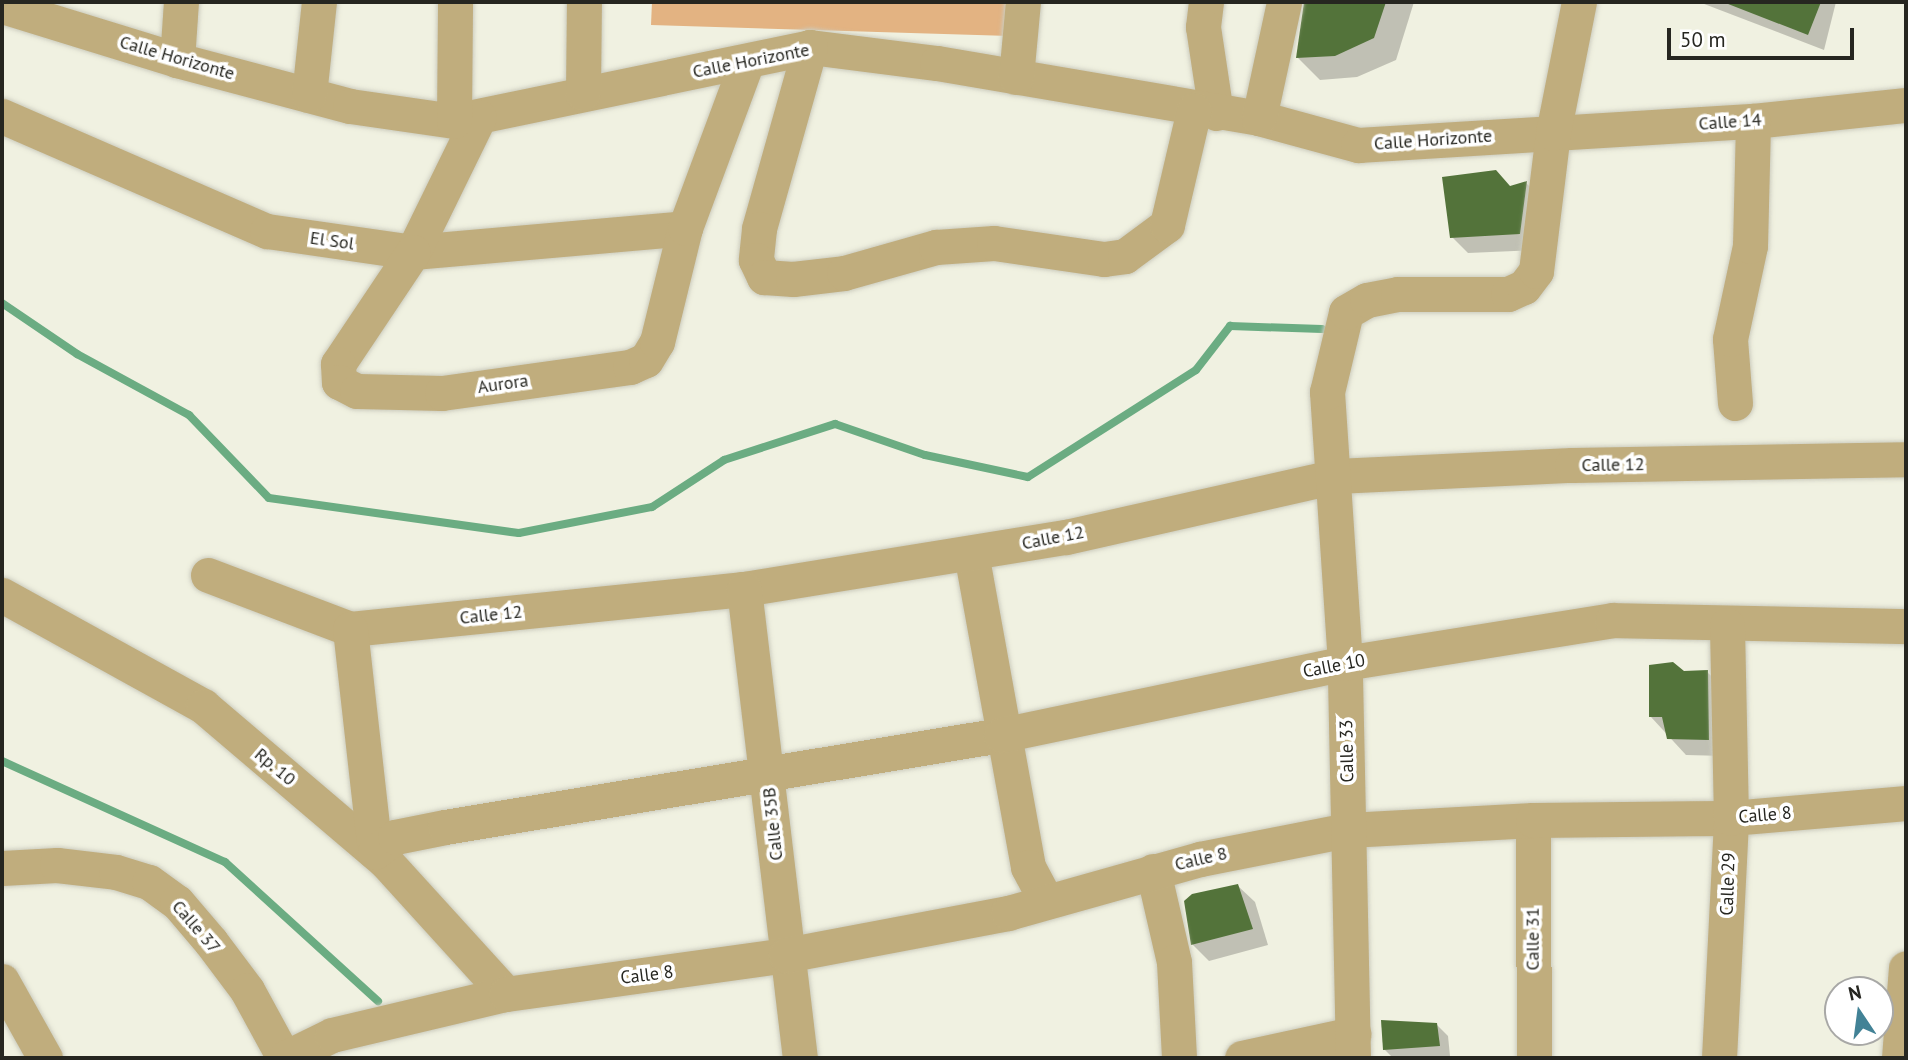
<!DOCTYPE html>
<html>
<head>
<meta charset="utf-8">
<style>
	body { margin:0 }
	#map { position:relative; width:1908px; height:1060px; overflow:hidden; background:#f0f1e1; font-family:"PT Sans",sans-serif }
	div>[style] { position:absolute }
	.green>* { inset:0; background:#e3b382 }
	.shadow>* { inset:0; background:#0003 }
	.stream>* { height:8px; margin:-4px; padding:0 4px; transform-origin:4px; border-radius:4px; background:#6bac82 }
	.building>* { inset:0; background:#53733a }
	.roads { filter:drop-shadow(0 0 2px #ccccbe) drop-shadow(0 0 2px #ccccbe) }
	.minor>* { height:35px; margin:-17.5px; padding:0 17.5px; transform-origin:17.5px; border-radius:17.5px; background:#c0ad7d }
	span { translate:-50% -50%; white-space:nowrap; text-align:center; line-height:1.15; -webkit-text-stroke:7px #fff; paint-order:stroke }
	.street-label { font-size:18px; color:#262620 }
	.frame { position:absolute; inset:0; border:4px solid #262620; pointer-events:none }
	.north { position:absolute; left:1824px; top:976px; width:70px; height:70px; box-sizing:border-box; background:#fff; border:2px solid #a8a8a6; border-radius:50%; rotate:347deg; font-size:19px; font-weight:700; line-height:28px; text-align:center; color:#262620 }
	.north::after { content:''; display:block; margin:auto; width:24px; height:32px; background:#428296; clip-path:polygon(50% 0,100% 100%,50% 72%,0 100%) }
	.scale { position:absolute; left:1667px; top:28px; width:187px; height:32px; box-sizing:border-box; border:4px solid #262620; border-top:0; padding-left:9px; font-size:21px; line-height:24px; white-space:nowrap; color:#262620; -webkit-text-stroke:5px #fff; paint-order:stroke }
</style>
</head>
<body>
<div id="map">
	<div class="green">
		<div style="clip-path:polygon(652px 2px,1012px 2px,1010px 36px,651px 25px)"></div>
	</div>
	<div class="shadow">
		<div style="clip-path:polygon(1305px 2px,1414px 2px,1396px 60px,1357px 77px,1320px 80px,1298px 58px)"></div>
		<div style="clip-path:polygon(1699px 2px,1836px 2px,1824px 50px)"></div>
		<div style="clip-path:polygon(1526px 183px,1543px 199px,1536px 250px,1468px 253px,1452px 237px,1511px 187px)"></div>
		<div style="clip-path:polygon(1707px 672px,1724px 688px,1725px 756px,1686px 755px,1651px 717px,1683px 673px)"></div>
		<div style="clip-path:polygon(1238px 886px,1255px 902px,1268px 945px,1209px 961px,1192px 944px)"></div>
		<div style="clip-path:polygon(1437px 1025px,1448px 1036px,1450px 1056px,1393px 1058px,1384px 1049px)"></div>
	</div>
	<div class="stream">
		<div style="left:2px;top:303px;width:91px;rotate:34.2deg"></div>
		<div style="left:77px;top:354px;width:128px;rotate:28.6deg"></div>
		<div style="left:189px;top:415px;width:115px;rotate:46.1deg"></div>
		<div style="left:269px;top:498px;width:252px;rotate:8deg"></div>
		<div style="left:519px;top:533px;width:136px;rotate:-11.1deg"></div>
		<div style="left:652px;top:507px;width:86px;rotate:-33.1deg"></div>
		<div style="left:724px;top:460px;width:117px;rotate:-18deg"></div>
		<div style="left:835px;top:424px;width:95px;rotate:19deg"></div>
		<div style="left:925px;top:455px;width:105px;rotate:12.1deg"></div>
		<div style="left:1028px;top:477px;width:199px;rotate:-32.5deg"></div>
		<div style="left:1196px;top:370px;width:56px;rotate:-52.3deg"></div>
		<div style="left:1230px;top:326px;width:92px;rotate:1.9deg"></div>
		<div style="left:2px;top:761px;width:245px;rotate:24.4deg"></div>
		<div style="left:225px;top:862px;width:207px;rotate:42.3deg"></div>
	</div>
	<div class="building">
		<div style="clip-path:polygon(1304px 2px,1386px 2px,1374px 38px,1335px 56px,1296px 58px)"></div>
		<div style="clip-path:polygon(1723px 2px,1821px 2px,1808px 35px)"></div>
		<div style="clip-path:polygon(1496px 170px,1510px 186px,1527px 181px,1520px 234px,1450px 238px,1442px 177px)"></div>
		<div style="clip-path:polygon(1673px 662px,1684px 671px,1708px 670px,1709px 740px,1667px 739px,1662px 717px,1649px 717px,1649px 665px)"></div>
		<div style="clip-path:polygon(1238px 884px,1253px 929px,1191px 945px,1184px 901px,1192px 894px)"></div>
		<div style="clip-path:polygon(1381px 1020px,1437px 1023px,1440px 1046px,1383px 1050px)"></div>
	</div>
	<div class="roads">
		<div class="minor">
			<div style="left:1206px;top:2px;width:25px;rotate:97deg"></div>
			<div style="left:1203px;top:27px;width:87px;rotate:81.4deg"></div>
			<div style="left:2px;top:6px;width:183px;rotate:17.1deg"></div>
			<div style="left:177px;top:60px;width:179px;rotate:14.9deg"></div>
			<div style="left:350px;top:106px;width:105px;rotate:8.2deg"></div>
			<div style="left:454px;top:121px;width:364px;rotate:-11.7deg"></div>
			<div style="left:810px;top:47px;width:128px;rotate:7.2deg"></div>
			<div style="left:937px;top:63px;width:327px;rotate:9.7deg"></div>
			<div style="left:1259px;top:118px;width:103px;rotate:15.3deg"></div>
			<div style="left:1358px;top:145px;width:396px;rotate:-3.5deg"></div>
			<div style="left:1753px;top:121px;width:154px;rotate:-6deg"></div>
			<div style="left:810px;top:47px;width:189px;rotate:105.7deg"></div>
			<div style="left:759px;top:229px;width:31px;rotate:96deg"></div>
			<div style="left:756px;top:260px;width:19px;rotate:65deg"></div>
			<div style="left:764px;top:277px;width:29px;rotate:4deg"></div>
			<div style="left:793px;top:279px;width:51px;rotate:-6.7deg"></div>
			<div style="left:844px;top:273px;width:96px;rotate:-15.8deg"></div>
			<div style="left:936px;top:247px;width:58px;rotate:-3.9deg"></div>
			<div style="left:994px;top:243px;width:111px;rotate:8.3deg"></div>
			<div style="left:1104px;top:259px;width:21px;rotate:-8deg"></div>
			<div style="left:1125px;top:256px;width:52px;rotate:-36.4deg"></div>
			<div style="left:1167px;top:225px;width:118px;rotate:-76.8deg"></div>
			<div style="left:177px;top:60px;width:58px;rotate:-86.1deg"></div>
			<div style="left:1016px;top:77px;width:75px;rotate:-84.7deg"></div>
			<div style="left:583px;top:93px;width:91px;rotate:-89.4deg"></div>
			<div style="left:309px;top:95px;width:94px;rotate:-83.9deg"></div>
			<div style="left:2px;top:116px;width:289px;rotate:23.5deg"></div>
			<div style="left:267px;top:231px;width:148px;rotate:8.2deg"></div>
			<div style="left:413px;top:252px;width:273px;rotate:-5deg"></div>
			<div style="left:479px;top:117px;width:150px;rotate:116.1deg"></div>
			<div style="left:413px;top:252px;width:135px;rotate:123.8deg"></div>
			<div style="left:338px;top:364px;width:18px;rotate:87deg"></div>
			<div style="left:339px;top:382px;width:20px;rotate:27deg"></div>
			<div style="left:357px;top:391px;width:85px;rotate:1.3deg"></div>
			<div style="left:442px;top:393px;width:190px;rotate:-7.9deg"></div>
			<div style="left:630px;top:367px;width:17px;rotate:-24deg"></div>
			<div style="left:646px;top:360px;width:21px;rotate:-59deg"></div>
			<div style="left:657px;top:342px;width:117px;rotate:-76.2deg"></div>
			<div style="left:685px;top:228px;width:178px;rotate:-69.6deg"></div>
			<div style="left:1259px;top:118px;width:119px;rotate:-77.8deg"></div>
			<div style="left:454px;top:121px;width:119px;rotate:-89.5deg"></div>
			<div style="left:1735px;top:403px;width:64px;rotate:-94.5deg"></div>
			<div style="left:1730px;top:339px;width:95px;rotate:-77.9deg"></div>
			<div style="left:1750px;top:246px;width:125px;rotate:-88.6deg"></div>
			<div style="left:971px;top:553px;width:319px;rotate:79.7deg"></div>
			<div style="left:1028px;top:867px;width:38px;rotate:62deg"></div>
			<div style="left:208px;top:575px;width:152px;rotate:20.8deg"></div>
			<div style="left:350px;top:629px;width:396px;rotate:-5.8deg"></div>
			<div style="left:744px;top:589px;width:326px;rotate:-9.2deg"></div>
			<div style="left:1066px;top:537px;width:277px;rotate:-12.7deg"></div>
			<div style="left:1336px;top:476px;width:236px;rotate:-2.7deg"></div>
			<div style="left:1572px;top:465px;width:334px;rotate:-1deg"></div>
			<div style="left:744px;top:589px;width:472px;rotate:83.2deg"></div>
			<div style="left:2px;top:595px;width:230px;rotate:28.9deg"></div>
			<div style="left:203px;top:706px;width:240px;rotate:40.4deg"></div>
			<div style="left:386px;top:862px;width:178px;rotate:47.7deg"></div>
			<div style="left:350px;top:629px;width:224px;rotate:83.6deg"></div>
			<div style="left:1533px;top:820px;width:238px;rotate:89.8deg"></div>
			<div style="left:375px;top:852px;width:25px;rotate:-37deg"></div>
			<div style="left:395px;top:837px;width:51px;rotate:-11.3deg"></div>
			<div style="left:445px;top:827px;width:564px;rotate:-9.4deg"></div>
			<div style="left:1001px;top:735px;width:351px;rotate:-11.8deg"></div>
			<div style="left:1345px;top:663px;width:271px;rotate:-9.1deg"></div>
			<div style="left:1613px;top:620px;width:293px;rotate:1.2deg"></div>
			<div style="left:2px;top:868px;width:55px;rotate:-3.1deg"></div>
			<div style="left:57px;top:865px;width:59px;rotate:6.8deg"></div>
			<div style="left:116px;top:872px;width:34px;rotate:17deg"></div>
			<div style="left:149px;top:882px;width:34px;rotate:36deg"></div>
			<div style="left:177px;top:902px;width:52px;rotate:49.6deg"></div>
			<div style="left:211px;top:942px;width:60px;rotate:53.1deg"></div>
			<div style="left:247px;top:990px;width:77px;rotate:61.4deg"></div>
			<div style="left:1153px;top:871px;width:93px;rotate:77deg"></div>
			<div style="left:1174px;top:962px;width:96px;rotate:87deg"></div>
			<div style="left:2px;top:981px;width:88px;rotate:60.8deg"></div>
			<div style="left:285px;top:1058px;width:52px;rotate:-26.1deg"></div>
			<div style="left:332px;top:1035px;width:179px;rotate:-13.3deg"></div>
			<div style="left:506px;top:994px;width:283px;rotate:-7.9deg"></div>
			<div style="left:786px;top:955px;width:226px;rotate:-10.7deg"></div>
			<div style="left:1008px;top:913px;width:199px;rotate:-15.7deg"></div>
			<div style="left:1200px;top:859px;width:151px;rotate:-11.1deg"></div>
			<div style="left:1348px;top:830px;width:185px;rotate:-3.1deg"></div>
			<div style="left:1533px;top:820px;width:198px;rotate:-0.6deg"></div>
			<div style="left:1731px;top:818px;width:176px;rotate:-4.9deg"></div>
			<div style="left:1242px;top:1058px;width:114px;rotate:-12.2deg"></div>
			<div style="left:1353px;top:1058px;width:395px;rotate:-91.2deg"></div>
			<div style="left:1345px;top:663px;width:272px;rotate:-93.8deg"></div>
			<div style="left:1327px;top:392px;width:82px;rotate:-76.6deg"></div>
			<div style="left:1346px;top:312px;width:24px;rotate:-30deg"></div>
			<div style="left:1367px;top:300px;width:32px;rotate:-11deg"></div>
			<div style="left:1398px;top:294px;width:110px"></div>
			<div style="left:1508px;top:294px;width:17px;rotate:-24deg"></div>
			<div style="left:1524px;top:287px;width:20px;rotate:-53deg"></div>
			<div style="left:1536px;top:271px;width:139px;rotate:-83deg"></div>
			<div style="left:1553px;top:133px;width:134px;rotate:-78.8deg"></div>
			<div style="left:1719px;top:1058px;width:240px;rotate:-87.1deg"></div>
			<div style="left:1731px;top:818px;width:193px;rotate:-91.2deg"></div>
			<div style="left:1899px;top:1058px;width:90px;rotate:-85.6deg"></div>
		</div>
	</div>
	<div class="street-label">
		<span style="left:177px;top:58px;rotate:16deg">Calle Horizonte</span>
		<span style="left:751px;top:61px;rotate:-11deg">Calle Horizonte</span>
		<span style="left:1730px;top:122px;rotate:-4deg">Calle 14</span>
		<span style="left:1433px;top:140px;rotate:-4deg">Calle Horizonte</span>
		<span style="left:332px;top:241px;rotate:8deg">El Sol</span>
		<span style="left:503px;top:384px;rotate:-8deg">Aurora</span>
		<span style="left:1613px;top:465px;rotate:-1deg">Calle 12</span>
		<span style="left:1053px;top:538px;rotate:-11deg">Calle 12</span>
		<span style="left:491px;top:615px;rotate:-6deg">Calle 12</span>
		<span style="left:1334px;top:666px;rotate:-11deg">Calle 10</span>
		<span style="left:1347px;top:751px;rotate:-91deg">Calle 33</span>
		<span style="left:275px;top:767px;rotate:40deg">Rp. 10</span>
		<span style="left:1765px;top:815px;rotate:-5deg">Calle 8</span>
		<span style="left:773px;top:824px;rotate:-96deg">Calle 35B</span>
		<span style="left:1201px;top:859px;rotate:-13deg">Calle 8</span>
		<span style="left:1728px;top:884px;rotate:-88deg">Calle 29</span>
		<span style="left:196px;top:927px;rotate:49deg">Calle 37</span>
		<span style="left:1533px;top:939px;rotate:-90deg">Calle 31</span>
		<span style="left:647px;top:975px;rotate:-7deg">Calle 8</span>
	</div>
	<div class="frame"></div>
	<div class="north">N</div>
	<div class="scale">50 m</div>
</div>
</body>
</html>
